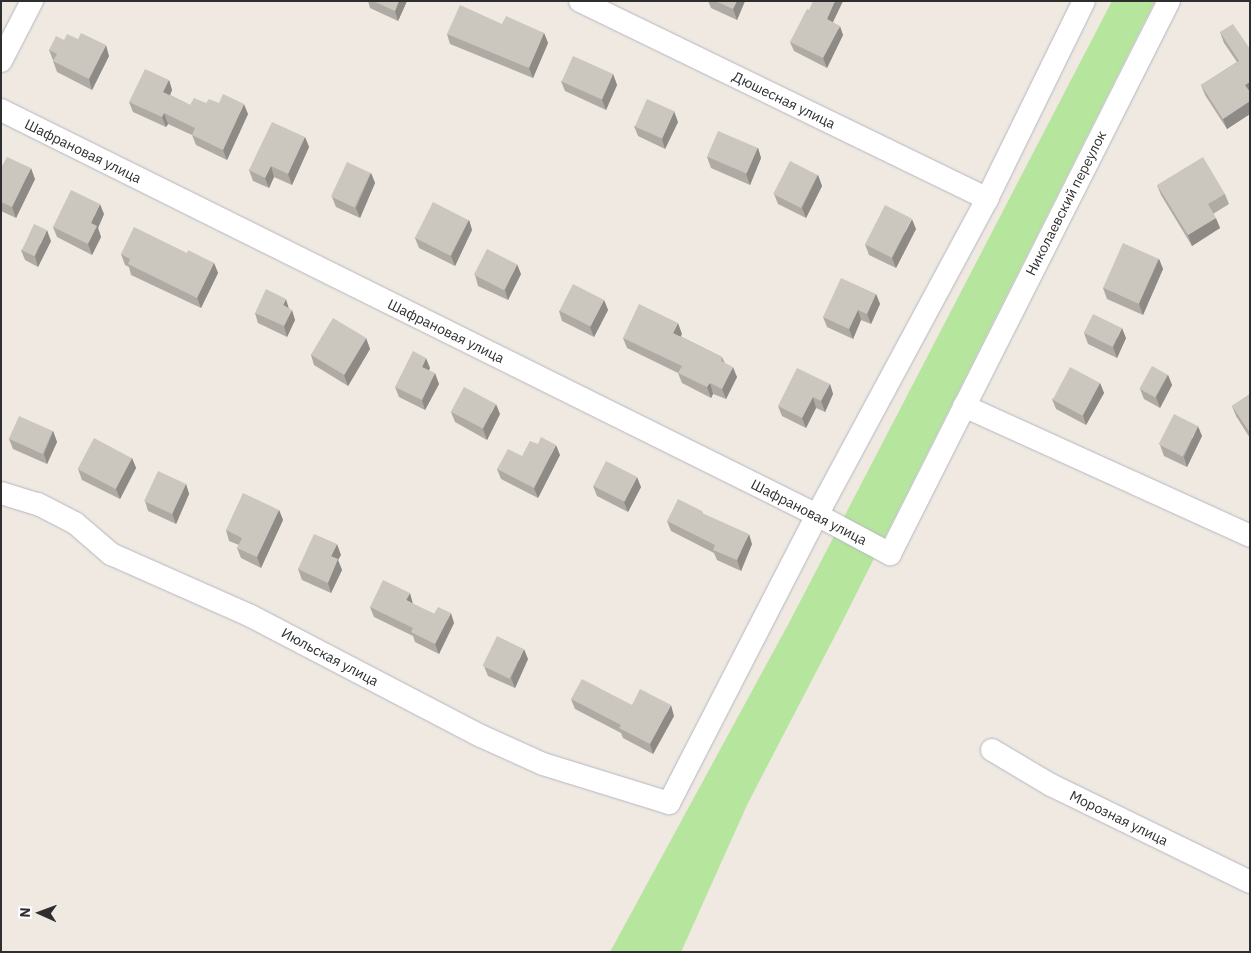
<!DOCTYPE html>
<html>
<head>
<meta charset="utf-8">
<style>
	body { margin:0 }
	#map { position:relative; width:1251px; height:953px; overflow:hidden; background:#efe9e1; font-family:"IBM Plex Sans",sans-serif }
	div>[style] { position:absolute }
	.green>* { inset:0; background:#b6e59e }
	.roads { filter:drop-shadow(0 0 1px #b4b7c1) drop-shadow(0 0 1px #b4b7c1) }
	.minor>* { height:22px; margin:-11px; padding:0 11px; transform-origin:11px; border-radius:11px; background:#fff }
	.wall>* { inset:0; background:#afaba4 }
	.shaded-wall>* { inset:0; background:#8e8b86 }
	.building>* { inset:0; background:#cbc7bf; transform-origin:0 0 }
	span { translate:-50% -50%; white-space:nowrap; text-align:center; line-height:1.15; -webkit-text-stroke:4px #fff; paint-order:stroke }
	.street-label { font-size:14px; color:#2e2e2e }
	.frame { position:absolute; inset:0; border:2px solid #2e2e2e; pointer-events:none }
	.north { position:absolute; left:15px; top:888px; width:50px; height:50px; -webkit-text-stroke:4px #fff; paint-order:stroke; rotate:272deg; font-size:14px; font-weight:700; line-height:20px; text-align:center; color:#2e2e2e }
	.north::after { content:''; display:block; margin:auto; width:18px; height:22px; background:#2e2e2e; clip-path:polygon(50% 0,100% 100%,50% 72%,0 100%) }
</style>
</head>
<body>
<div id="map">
	<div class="green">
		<div style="clip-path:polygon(1112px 1px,1155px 1px,838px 630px,748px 803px,681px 952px,610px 952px,790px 621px)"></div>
	</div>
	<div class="roads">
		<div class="minor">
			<div style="left:580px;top:1px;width:453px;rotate:25.9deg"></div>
			<div style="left:1px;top:61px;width:68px;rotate:-62.7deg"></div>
			<div style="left:1px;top:110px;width:911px;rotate:26.4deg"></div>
			<div style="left:817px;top:515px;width:83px;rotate:28.1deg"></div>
			<div style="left:890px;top:554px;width:619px;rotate:-63.23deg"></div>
			<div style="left:964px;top:406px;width:314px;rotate:24.4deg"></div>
			<div style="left:1px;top:493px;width:39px;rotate:17deg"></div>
			<div style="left:38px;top:504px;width:42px;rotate:27.2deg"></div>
			<div style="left:75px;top:523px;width:48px;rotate:40.7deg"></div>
			<div style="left:111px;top:554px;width:153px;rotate:23.9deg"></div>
			<div style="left:251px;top:616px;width:259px;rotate:27.6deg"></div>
			<div style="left:481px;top:736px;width:68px;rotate:24.3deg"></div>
			<div style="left:543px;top:764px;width:132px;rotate:17.2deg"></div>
			<div style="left:669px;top:803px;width:324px;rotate:-62.8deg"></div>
			<div style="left:817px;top:515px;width:359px;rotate:-61.7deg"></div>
			<div style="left:987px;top:199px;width:220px;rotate:-63.9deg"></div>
			<div style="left:992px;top:750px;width:69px;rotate:30.7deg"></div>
			<div style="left:1051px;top:785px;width:221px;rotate:26deg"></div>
		</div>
	</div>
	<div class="wall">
		<div style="clip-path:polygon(368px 1px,407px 1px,398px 21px,370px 8px)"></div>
		<div style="clip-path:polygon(708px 1px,745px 1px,737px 20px,711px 8px)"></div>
		<div style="clip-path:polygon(843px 1px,833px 22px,843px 35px,827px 68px,794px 51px,790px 42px,809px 10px)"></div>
		<div style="clip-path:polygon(502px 24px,544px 33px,548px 43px,533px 78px,450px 44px,447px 34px)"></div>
		<div style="clip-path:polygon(1220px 32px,1250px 49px,1250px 114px,1227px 129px,1205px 95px,1201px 85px,1237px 62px,1224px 43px)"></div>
		<div style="clip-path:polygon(64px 40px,109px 56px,92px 90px,57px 72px,53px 61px,54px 60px,53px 60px,49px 50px)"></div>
		<div style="clip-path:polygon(613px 74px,617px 85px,606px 110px,565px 91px,561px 81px)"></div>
		<div style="clip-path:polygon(169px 80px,172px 90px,170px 95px,190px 105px,219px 103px,248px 114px,227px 160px,196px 145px,192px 135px,168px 124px,166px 127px,133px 112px,129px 102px)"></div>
		<div style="clip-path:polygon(678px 122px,665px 149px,638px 136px,634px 126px)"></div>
		<div style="clip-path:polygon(305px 137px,309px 147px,292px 185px,274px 177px,269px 188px,253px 181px,249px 170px)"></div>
		<div style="clip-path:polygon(758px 148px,761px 158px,750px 185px,711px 168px,707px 157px)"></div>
		<div style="clip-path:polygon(1px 168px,35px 179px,16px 218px,1px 211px)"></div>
		<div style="clip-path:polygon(371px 173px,375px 183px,360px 218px,336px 207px,332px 197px)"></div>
		<div style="clip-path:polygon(818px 175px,822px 186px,806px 218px,778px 204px,774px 194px)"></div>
		<div style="clip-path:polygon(1157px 185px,1225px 194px,1229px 204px,1213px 214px,1220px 228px,1192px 246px,1161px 195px)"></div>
		<div style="clip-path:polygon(104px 214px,98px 228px,101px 237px,92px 255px,57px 237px,53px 227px)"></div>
		<div style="clip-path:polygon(469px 220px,472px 230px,455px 266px,419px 248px,415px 238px)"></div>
		<div style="clip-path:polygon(916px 229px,896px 268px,869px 255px,865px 244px)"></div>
		<div style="clip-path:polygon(51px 241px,38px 267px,25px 260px,21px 250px)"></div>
		<div style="clip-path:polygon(187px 253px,214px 263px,218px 273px,201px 308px,131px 275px,129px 267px,125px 265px,121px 254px)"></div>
		<div style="clip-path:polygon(1159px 259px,1163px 269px,1143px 315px,1107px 299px,1103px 288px)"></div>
		<div style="clip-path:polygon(521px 274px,508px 300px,478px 286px,475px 275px)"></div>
		<div style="clip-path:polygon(876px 294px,880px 304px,871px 324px,861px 320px,853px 339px,827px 327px,823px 317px)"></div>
		<div style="clip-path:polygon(604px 300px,608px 310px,594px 337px,562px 321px,559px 311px)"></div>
		<div style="clip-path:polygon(289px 308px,295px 320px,287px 337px,258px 323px,255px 313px)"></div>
		<div style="clip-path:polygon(1084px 333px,1126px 338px,1117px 358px,1088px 344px)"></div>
		<div style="clip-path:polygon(682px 334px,680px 336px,722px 357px,725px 363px,737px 377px,726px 399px,713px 394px,711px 398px,682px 383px,678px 373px,627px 348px,623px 338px)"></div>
		<div style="clip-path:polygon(366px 338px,370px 349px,348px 386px,314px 365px,311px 355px)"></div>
		<div style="clip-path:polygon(430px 368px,429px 370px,439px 384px,425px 410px,399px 397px,395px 387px)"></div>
		<div style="clip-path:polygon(1168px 375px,1172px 385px,1160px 408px,1144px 399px,1140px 389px)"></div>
		<div style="clip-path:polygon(1100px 383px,1104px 393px,1086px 425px,1056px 409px,1052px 399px)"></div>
		<div style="clip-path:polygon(830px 384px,833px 394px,825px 412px,816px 408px,806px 428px,782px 416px,778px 406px)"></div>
		<div style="clip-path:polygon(1250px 394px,1250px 438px,1236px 416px,1232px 406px)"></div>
		<div style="clip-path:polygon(451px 412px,500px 414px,487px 440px,455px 422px)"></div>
		<div style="clip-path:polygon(53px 431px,57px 442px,47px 464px,13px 449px,9px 439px)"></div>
		<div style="clip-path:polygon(1202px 436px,1187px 467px,1164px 456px,1160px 445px)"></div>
		<div style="clip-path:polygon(560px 455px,538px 498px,501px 479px,497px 469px,522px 456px)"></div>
		<div style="clip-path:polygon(132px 458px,136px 468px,120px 499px,82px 480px,78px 469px)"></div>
		<div style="clip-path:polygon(186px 484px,189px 494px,176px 524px,148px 511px,145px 501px)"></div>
		<div style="clip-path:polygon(593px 486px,641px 487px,628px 512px,597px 496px)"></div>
		<div style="clip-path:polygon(279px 510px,283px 520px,261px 568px,241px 558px,237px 548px,239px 545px,229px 541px,226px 530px)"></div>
		<div style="clip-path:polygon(702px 511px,703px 514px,752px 544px,741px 571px,717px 560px,714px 553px,671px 531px,667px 521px)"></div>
		<div style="clip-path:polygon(341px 555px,338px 560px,342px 570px,331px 593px,302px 580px,298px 569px)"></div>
		<div style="clip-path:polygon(413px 604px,454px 623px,439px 654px,415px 642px,413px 636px,374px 617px,370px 607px)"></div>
		<div style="clip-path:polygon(528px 659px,515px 688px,488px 676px,484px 666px)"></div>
		<div style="clip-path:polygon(571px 699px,632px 705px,674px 716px,653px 754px,623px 738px,621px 733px,575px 709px)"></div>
	</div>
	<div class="shaded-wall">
		<div style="clip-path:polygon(399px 1px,407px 1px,398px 21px,395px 11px)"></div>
		<div style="clip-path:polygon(737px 1px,745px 1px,737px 20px,733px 9px)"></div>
		<div style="clip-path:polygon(835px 1px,843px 1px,830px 28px,827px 19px)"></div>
		<div style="clip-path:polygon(840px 26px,843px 35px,827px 68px,823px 58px)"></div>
		<div style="clip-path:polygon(544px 33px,548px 43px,533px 78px,529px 68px)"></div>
		<div style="clip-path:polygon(106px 45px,109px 56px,92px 90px,89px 79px)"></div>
		<div style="clip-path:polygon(613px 74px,617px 85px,606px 110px,602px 100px)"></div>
		<div style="clip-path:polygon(169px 80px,172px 90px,167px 102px,163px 92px)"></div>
		<div style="clip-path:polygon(1250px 82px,1250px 95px,1245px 85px)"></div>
		<div style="clip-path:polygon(1250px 101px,1250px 114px,1227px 129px,1223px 119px)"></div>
		<div style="clip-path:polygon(244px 104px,248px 114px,227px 160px,223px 150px)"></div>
		<div style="clip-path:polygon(674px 111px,678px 122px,665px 149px,662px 139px)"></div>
		<div style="clip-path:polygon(164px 113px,168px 124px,166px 127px,162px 117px)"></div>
		<div style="clip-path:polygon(305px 137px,309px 147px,292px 185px,288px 174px)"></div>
		<div style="clip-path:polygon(758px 148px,761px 158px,750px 185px,746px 174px)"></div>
		<div style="clip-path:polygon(271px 166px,274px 177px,269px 188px,265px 178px)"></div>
		<div style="clip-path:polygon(31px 168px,35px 179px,16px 218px,12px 207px)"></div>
		<div style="clip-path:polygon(371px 173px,375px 183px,360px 218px,356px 208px)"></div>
		<div style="clip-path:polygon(818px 175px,822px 186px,806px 218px,802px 208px)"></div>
		<div style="clip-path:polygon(100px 204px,104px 214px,98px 228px,101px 237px,92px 255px,88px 244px,91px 223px)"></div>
		<div style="clip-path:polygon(1216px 218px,1220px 228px,1192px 246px,1188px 235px)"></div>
		<div style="clip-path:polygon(912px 219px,916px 229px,896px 268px,892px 258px)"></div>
		<div style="clip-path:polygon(469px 220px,472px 230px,455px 266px,451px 256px)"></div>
		<div style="clip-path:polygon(47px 230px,51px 241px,38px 267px,35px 256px)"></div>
		<div style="clip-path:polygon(1159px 259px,1163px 269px,1143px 315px,1139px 304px)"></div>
		<div style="clip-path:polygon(214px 263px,218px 273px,201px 308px,197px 298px)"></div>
		<div style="clip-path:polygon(517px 264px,521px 274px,508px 300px,505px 290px)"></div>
		<div style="clip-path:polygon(876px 294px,880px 304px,871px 324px,867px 314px)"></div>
		<div style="clip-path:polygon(286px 299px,289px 309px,283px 305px)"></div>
		<div style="clip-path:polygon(604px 300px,608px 310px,594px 337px,590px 327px)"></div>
		<div style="clip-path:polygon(292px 310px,295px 320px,287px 337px,284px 326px)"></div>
		<div style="clip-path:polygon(858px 310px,861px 320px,853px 339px,849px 329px)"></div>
		<div style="clip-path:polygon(678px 323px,682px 334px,677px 343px,673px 333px)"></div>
		<div style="clip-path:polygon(1122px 328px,1126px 338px,1117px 358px,1113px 347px)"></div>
		<div style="clip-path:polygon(366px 338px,370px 349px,348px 386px,344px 375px)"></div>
		<div style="clip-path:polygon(426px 358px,430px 368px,426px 377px,422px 367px)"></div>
		<div style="clip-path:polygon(733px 367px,737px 377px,726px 399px,722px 389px)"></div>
		<div style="clip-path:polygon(435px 373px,439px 384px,425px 410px,422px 400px)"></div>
		<div style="clip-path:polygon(1168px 375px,1172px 385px,1160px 408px,1156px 397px)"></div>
		<div style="clip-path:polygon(710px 383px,713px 394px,711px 398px,707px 387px)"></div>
		<div style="clip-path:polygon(1100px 383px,1104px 393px,1086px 425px,1083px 415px)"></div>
		<div style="clip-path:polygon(830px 384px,833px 394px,825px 412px,821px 401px)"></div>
		<div style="clip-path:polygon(813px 397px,816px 408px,806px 428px,802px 418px)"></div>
		<div style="clip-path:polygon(496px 404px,500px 414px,487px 440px,483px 429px)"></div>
		<div style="clip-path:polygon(1198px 426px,1202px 436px,1187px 467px,1184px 457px)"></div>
		<div style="clip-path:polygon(53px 431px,57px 442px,47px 464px,44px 454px)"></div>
		<div style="clip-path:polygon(556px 445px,560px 455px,538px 498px,534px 488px)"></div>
		<div style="clip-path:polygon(132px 458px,136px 468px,120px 499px,116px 489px)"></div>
		<div style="clip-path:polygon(637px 477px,641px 487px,628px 512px,624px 502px)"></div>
		<div style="clip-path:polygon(186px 484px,189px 494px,176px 524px,172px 513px)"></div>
		<div style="clip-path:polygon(279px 510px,283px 520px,261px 568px,257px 557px)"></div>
		<div style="clip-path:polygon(749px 534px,752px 544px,741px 571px,737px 560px)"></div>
		<div style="clip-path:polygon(337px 544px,341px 555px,338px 560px,342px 570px,331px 593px,328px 583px,331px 556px)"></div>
		<div style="clip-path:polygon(410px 593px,413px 604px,406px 600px)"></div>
		<div style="clip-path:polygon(451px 613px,454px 623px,439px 654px,435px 644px)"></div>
		<div style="clip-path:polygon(524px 649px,528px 659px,515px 688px,511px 678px)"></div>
		<div style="clip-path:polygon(671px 705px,674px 716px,653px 754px,650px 744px)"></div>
	</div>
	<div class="building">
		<div style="clip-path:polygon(373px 1px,399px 1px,395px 11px)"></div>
		<div style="clip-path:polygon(715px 1px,737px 1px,733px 9px)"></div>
		<div style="clip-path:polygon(813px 1px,835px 1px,827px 19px,840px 26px,823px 58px,790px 42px,807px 9px,809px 10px)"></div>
		<div style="clip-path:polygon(460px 5px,502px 24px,506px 16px,544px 33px,529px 68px,447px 34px)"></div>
		<div style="clip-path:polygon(1233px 24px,1250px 49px,1250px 82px,1245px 85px,1250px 92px,1250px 101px,1223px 119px,1201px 85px,1239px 61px,1220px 32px)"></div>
		<div style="clip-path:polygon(81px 33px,106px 45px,89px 79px,53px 61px,57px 54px,49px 50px,56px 36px,64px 40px,67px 34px,78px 39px)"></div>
		<div style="left:573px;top:56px;width:44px;height:28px;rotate:24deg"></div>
		<div style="clip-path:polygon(145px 69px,169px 80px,163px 92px,190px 105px,194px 98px,206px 103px,209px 99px,219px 103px,223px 94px,244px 104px,223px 150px,192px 135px,195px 128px,164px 113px,162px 117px,129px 102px)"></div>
		<div style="left:647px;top:99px;width:30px;height:30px;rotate:24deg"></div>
		<div style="clip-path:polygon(272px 122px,305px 137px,288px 174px,271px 166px,265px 178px,249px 170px)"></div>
		<div style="left:718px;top:131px;width:43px;height:28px;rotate:23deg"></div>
		<div style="clip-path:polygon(7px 157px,31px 168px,12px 207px,1px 202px,1px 168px)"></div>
		<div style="clip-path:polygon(1203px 157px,1225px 194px,1208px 204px,1216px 218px,1188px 235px,1157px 185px)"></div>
		<div style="left:790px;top:161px;width:31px;height:37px;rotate:27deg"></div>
		<div style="left:347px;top:162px;width:26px;height:38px;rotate:25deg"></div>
		<div style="clip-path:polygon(71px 190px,100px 204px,91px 223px,97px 226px,88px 244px,53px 227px)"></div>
		<div style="left:433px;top:202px;width:40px;height:40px;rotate:27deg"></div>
		<div style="left:885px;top:205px;width:30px;height:44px;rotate:27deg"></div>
		<div style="left:34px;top:224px;width:14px;height:29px;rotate:25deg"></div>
		<div style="clip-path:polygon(134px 227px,187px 253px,188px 250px,214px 263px,197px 298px,128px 264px,130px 259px,121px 254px)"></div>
		<div style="left:1123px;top:243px;width:39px;height:49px;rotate:24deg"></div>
		<div style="left:487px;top:249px;width:34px;height:29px;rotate:27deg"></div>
		<div style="clip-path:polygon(841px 278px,876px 294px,867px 314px,858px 310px,849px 329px,823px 317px)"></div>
		<div style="left:573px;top:284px;width:35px;height:30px;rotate:27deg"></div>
		<div style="clip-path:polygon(266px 289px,286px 299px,283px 305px,292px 310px,284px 326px,255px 313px)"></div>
		<div style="clip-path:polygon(639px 304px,678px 323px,673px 333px,722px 357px,721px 361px,733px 367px,722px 389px,710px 383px,707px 387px,678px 373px,682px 366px,623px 338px)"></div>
		<div style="left:1093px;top:314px;width:32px;height:21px;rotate:26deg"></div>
		<div style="left:333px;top:318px;width:39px;height:43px;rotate:31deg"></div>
		<div style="clip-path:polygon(413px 351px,426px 358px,422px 367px,435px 373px,422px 400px,395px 387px)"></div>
		<div style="left:1152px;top:366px;width:18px;height:26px;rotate:29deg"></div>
		<div style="left:1070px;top:367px;width:34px;height:37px;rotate:28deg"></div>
		<div style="clip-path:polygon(797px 368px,830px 384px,821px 401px,813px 397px,802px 418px,778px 406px)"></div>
		<div style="left:464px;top:387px;width:36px;height:28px;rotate:28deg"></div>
		<div style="clip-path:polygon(1250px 394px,1250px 433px,1232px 406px)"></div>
		<div style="left:1174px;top:414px;width:27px;height:34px;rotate:27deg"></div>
		<div style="left:19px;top:416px;width:37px;height:25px;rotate:24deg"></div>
		<div style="clip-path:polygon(541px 437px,556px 445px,534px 488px,497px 469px,508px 449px,522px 456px,530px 441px,538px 444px)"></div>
		<div style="left:94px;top:438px;width:43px;height:35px;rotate:28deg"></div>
		<div style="left:606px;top:461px;width:35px;height:28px;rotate:27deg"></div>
		<div style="left:158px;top:471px;width:31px;height:33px;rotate:25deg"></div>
		<div style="clip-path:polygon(243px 493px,279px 510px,257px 557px,237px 548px,242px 538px,226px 530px)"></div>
		<div style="clip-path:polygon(678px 499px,702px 511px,702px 513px,749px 534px,737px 560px,713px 550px,715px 545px,667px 521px)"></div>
		<div style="clip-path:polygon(314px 534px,337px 544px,331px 556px,338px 559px,328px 583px,298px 569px)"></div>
		<div style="clip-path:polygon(383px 580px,410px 593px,406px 600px,434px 614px,438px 607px,451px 613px,435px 644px,411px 632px,413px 628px,370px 607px)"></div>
		<div style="left:497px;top:636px;width:30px;height:33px;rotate:26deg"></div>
		<div style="clip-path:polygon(582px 679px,632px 705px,640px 689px,671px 705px,650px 744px,619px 728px,621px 725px,571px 699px)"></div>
	</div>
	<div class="street-label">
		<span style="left:784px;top:100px;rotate:26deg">Дюшесная улица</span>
		<span style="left:83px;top:151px;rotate:26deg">Шафрановая улица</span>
		<span style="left:1066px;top:203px;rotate:-63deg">Николаевский переулок</span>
		<span style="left:446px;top:331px;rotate:26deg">Шафрановая улица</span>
		<span style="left:809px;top:512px;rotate:27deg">Шафрановая улица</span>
		<span style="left:330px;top:657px;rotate:28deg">Июльская улица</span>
		<span style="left:1119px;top:818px;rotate:26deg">Морозная улица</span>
	</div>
	<div class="frame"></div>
	<div class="north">N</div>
</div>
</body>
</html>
